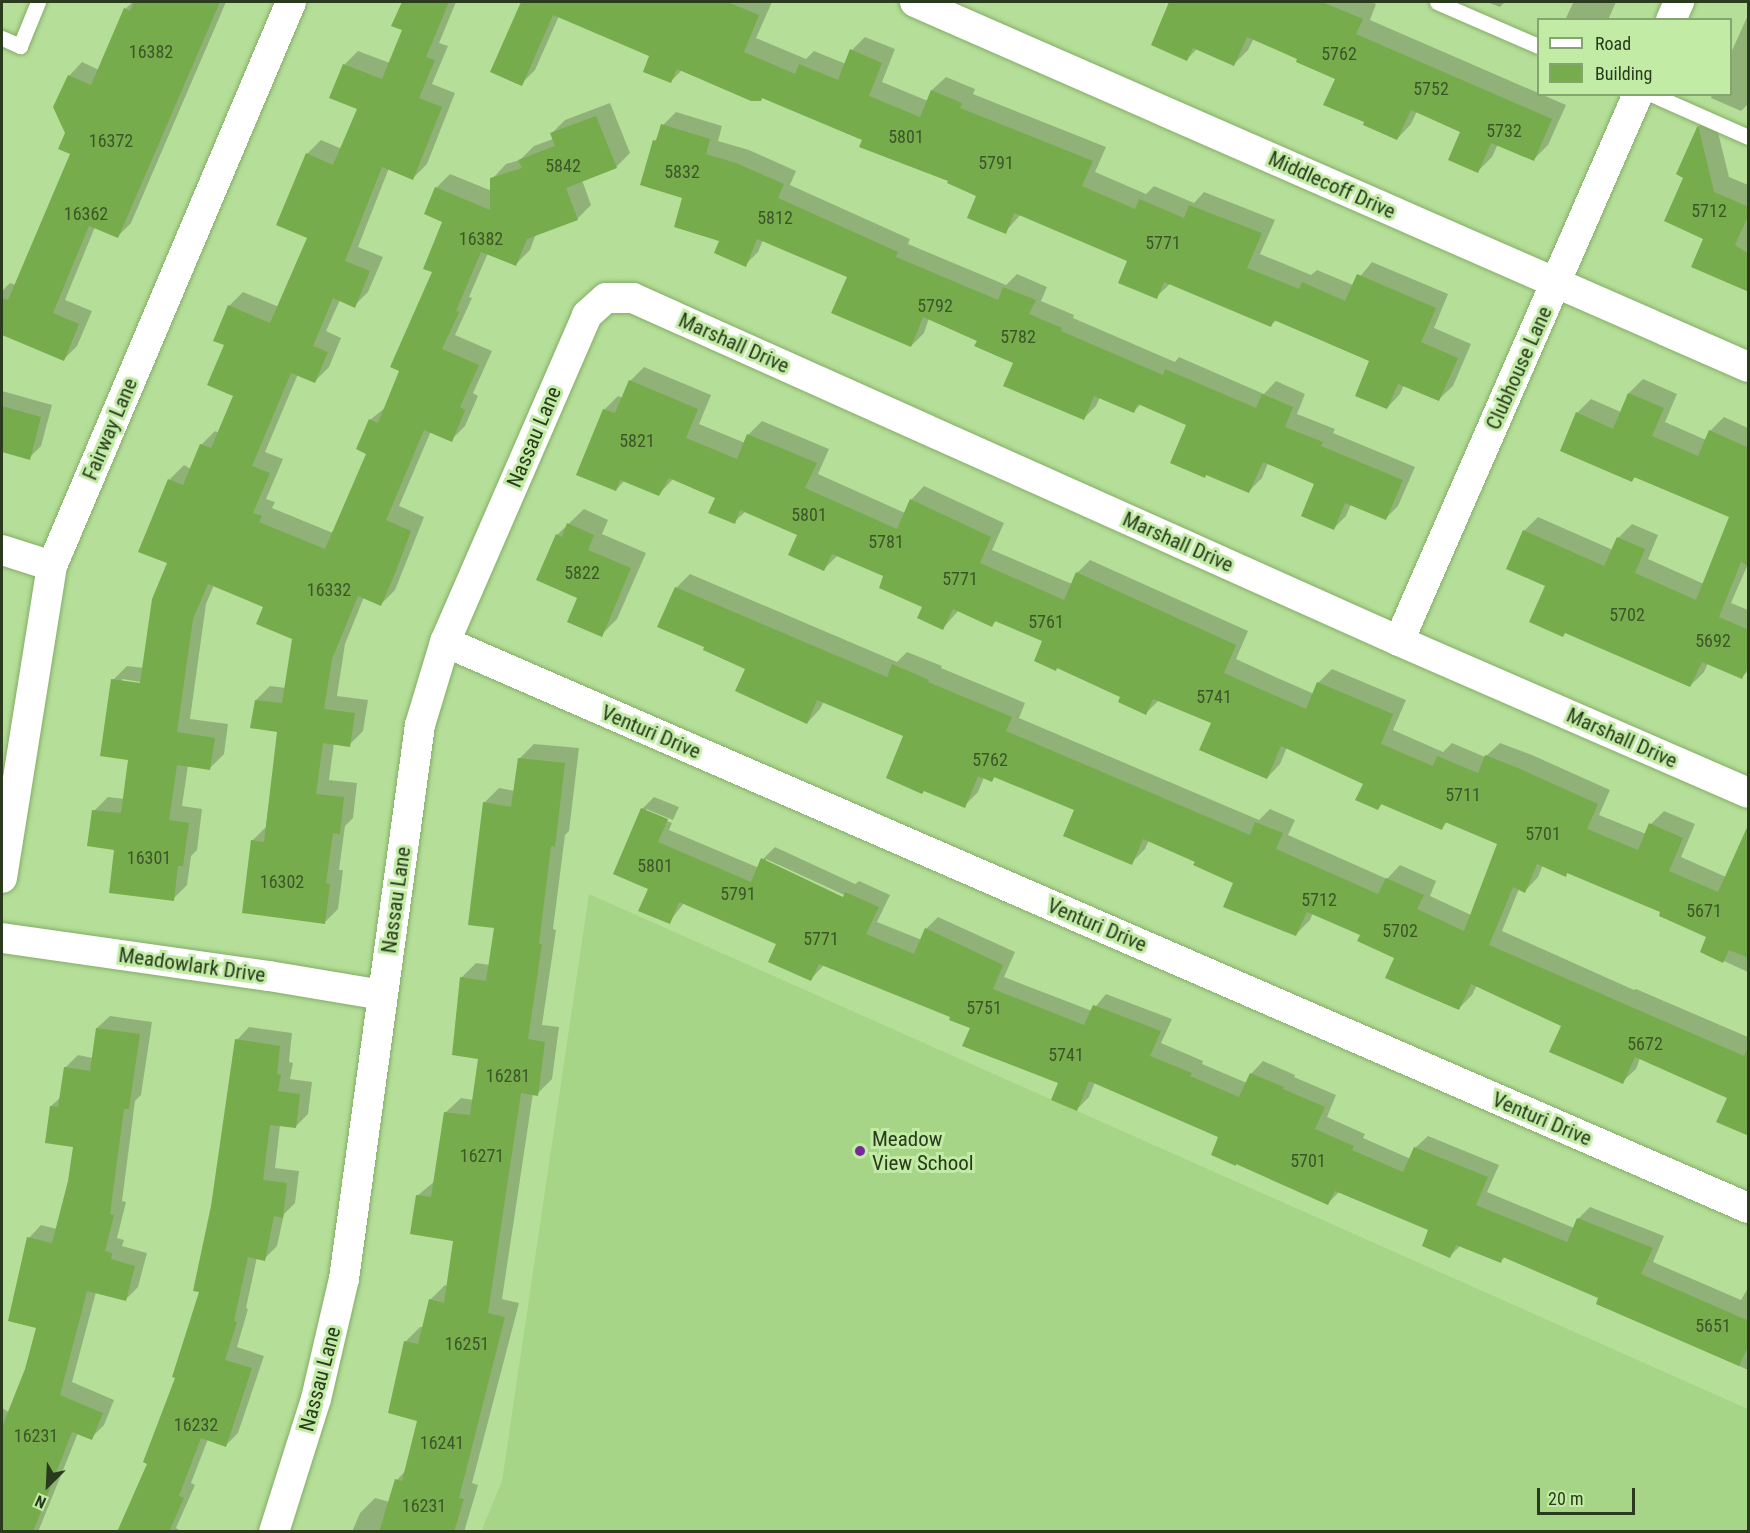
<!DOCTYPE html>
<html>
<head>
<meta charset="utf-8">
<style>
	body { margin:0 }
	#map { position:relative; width:1750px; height:1533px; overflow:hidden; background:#b5df98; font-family:"Roboto Condensed",sans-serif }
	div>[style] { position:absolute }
	.built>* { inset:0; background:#a7d587 }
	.shadow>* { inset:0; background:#0003 }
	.building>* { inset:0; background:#76ac4b }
	.roads { filter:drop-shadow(0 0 2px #84ac67) drop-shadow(0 0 2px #84ac67) }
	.service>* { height:15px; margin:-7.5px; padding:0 7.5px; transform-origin:7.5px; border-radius:7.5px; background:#fff }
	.minor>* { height:30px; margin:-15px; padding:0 15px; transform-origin:15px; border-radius:15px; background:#fff }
	.dots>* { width:16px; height:16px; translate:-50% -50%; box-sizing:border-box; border:3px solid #c2eca5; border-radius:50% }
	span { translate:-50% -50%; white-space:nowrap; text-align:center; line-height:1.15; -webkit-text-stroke:6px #c2eca5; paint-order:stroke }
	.number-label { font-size:18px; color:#3c5628 }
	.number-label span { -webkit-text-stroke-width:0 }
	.street-label { font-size:21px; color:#293a1d }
	.poi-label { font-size:21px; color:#293a1d }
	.left { translate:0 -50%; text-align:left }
	.frame { position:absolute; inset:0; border:3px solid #293a1d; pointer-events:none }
	.legend { position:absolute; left:1537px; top:18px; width:195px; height:78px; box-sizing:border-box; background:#c2eca5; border:2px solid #85a56f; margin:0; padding:8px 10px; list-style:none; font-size:18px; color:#293a1d }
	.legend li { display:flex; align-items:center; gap:12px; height:30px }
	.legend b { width:30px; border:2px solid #85a56f }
	.north { position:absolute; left:18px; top:1455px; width:60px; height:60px; -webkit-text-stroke:4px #c2eca5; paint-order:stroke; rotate:204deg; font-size:16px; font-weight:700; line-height:24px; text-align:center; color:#293a1d }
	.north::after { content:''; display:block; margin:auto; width:21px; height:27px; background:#293a1d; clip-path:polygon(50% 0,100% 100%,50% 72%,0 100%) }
	.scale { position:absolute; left:1537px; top:1488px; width:98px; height:27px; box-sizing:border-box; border:3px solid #293a1d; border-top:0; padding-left:8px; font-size:18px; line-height:21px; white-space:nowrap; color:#293a1d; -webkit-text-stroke:4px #c2eca5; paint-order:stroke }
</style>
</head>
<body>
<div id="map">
	<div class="built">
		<div style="clip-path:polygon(589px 894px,1748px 1409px,1748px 1531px,481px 1532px,502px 1481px)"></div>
	</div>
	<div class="shadow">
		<div style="clip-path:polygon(133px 2px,226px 2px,131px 223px,118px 236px,95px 227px,65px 300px,92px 311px,77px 346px,64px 359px,2px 333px,2px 291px,10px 283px,16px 285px,71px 153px,66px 133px,69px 76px,82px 62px,99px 70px,125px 9px)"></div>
		<div style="clip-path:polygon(evenodd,404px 2px,456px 2px,439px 43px,448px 46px,432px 84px,455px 93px,427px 164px,413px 178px,389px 168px,358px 247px,383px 257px,368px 292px,354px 306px,340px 300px,326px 331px,341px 338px,329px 367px,315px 381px,298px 374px,265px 452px,283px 459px,266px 499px,275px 502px,272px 508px,333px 533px,368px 453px,370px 420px,386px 407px,401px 371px,434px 271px,444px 221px,436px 188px,450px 174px,492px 191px,492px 179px,506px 164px,520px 160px,534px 146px,553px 139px,551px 134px,565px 120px,610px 103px,630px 153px,616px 167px,582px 180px,591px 205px,577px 219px,536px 234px,530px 250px,516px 264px,488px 253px,469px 297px,472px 298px,455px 335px,492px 351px,473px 393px,478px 396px,465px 426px,451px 440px,431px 431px,399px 506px,424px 517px,409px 555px,395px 590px,381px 604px,364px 597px,345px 644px,337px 696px,368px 700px,363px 731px,349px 745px,334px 743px,329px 780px,357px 783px,353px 818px,345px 826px,339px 870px,343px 870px,338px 909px,324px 923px,252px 841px,266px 827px,279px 731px,256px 700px,270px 686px,286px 688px,294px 638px,265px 606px,214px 585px,206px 604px,190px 719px,228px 724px,224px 754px,210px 768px,188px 765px,182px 806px,202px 809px,197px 850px,191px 856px,187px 885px,173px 899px,116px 849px,94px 811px,108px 797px,124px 799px,130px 759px,113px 680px,127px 666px,144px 668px,169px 562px,140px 551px,170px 479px,184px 465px,191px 469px,201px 445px,215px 431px,219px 433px,235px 396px,226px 344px,229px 306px,243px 292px,279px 307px,309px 237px,307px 154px,321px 140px,342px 149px,359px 109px,344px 65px,358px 51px,390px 63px,404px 30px,393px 25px,404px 2px,122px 679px,148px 683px,148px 686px,122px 682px,122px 679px)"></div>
		<div style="clip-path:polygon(522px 2px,772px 2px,756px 38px,806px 59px,814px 51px,846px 64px,852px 50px,865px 37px,895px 49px,882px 82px,928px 101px,932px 90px,946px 77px,975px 89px,973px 94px,1106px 147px,1095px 172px,1146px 194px,1154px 186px,1194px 203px,1204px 192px,1275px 220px,1260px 254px,1311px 275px,1317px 270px,1353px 285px,1372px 262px,1448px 294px,1434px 328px,1471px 344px,1453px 386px,1439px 399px,1404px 385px,1400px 394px,1387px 408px,1371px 360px,1277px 320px,1271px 325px,1171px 283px,1156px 297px,1129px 261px,1021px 214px,1005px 232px,978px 196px,950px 180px,864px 139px,763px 97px,682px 70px,671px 81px,651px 56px,559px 16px,535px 70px,521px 84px,492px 72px)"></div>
		<div style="clip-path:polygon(1171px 2px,1370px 2px,1376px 4px,1370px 20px,1566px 105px,1548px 145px,1534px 159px,1498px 144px,1492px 157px,1478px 171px,1462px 131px,1417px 111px,1411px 124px,1397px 139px,1366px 121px,1336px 78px,1254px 38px,1248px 50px,1234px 64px,1197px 49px,1187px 59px,1152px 45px)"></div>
		<div style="clip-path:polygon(1487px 2px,1505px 2px,1500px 7px)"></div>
		<div style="clip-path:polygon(1570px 2px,1616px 2px,1608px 20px,1565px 20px,1573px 3px)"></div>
		<div style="clip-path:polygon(1748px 15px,1748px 104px,1741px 111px,1711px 98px,1712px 94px,1730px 94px,1730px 55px)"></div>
		<div style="clip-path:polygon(676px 112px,722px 126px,718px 141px,749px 150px,796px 171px,790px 185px,910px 239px,908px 244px,1006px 285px,1017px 274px,1047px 287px,1041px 301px,1074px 315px,1073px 318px,1175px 362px,1179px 357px,1264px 394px,1276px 381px,1305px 394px,1297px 414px,1335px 429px,1333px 433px,1415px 467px,1398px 506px,1385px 519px,1351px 504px,1346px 516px,1333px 529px,1316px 483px,1268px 463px,1262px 478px,1249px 491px,1188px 424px,1141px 404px,1134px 411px,1100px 397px,1096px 406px,1083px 419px,1015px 362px,979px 340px,929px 318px,924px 333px,911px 346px,849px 276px,763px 240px,758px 252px,745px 265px,684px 197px,642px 184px,655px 141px,663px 125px)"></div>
		<div style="clip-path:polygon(1713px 112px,1729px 177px,1748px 185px,1748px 290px,1705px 238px,1685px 177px,1678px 174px,1699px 126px)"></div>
		<div style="clip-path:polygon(644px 367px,711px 395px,699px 424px,745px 443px,748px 435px,762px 421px,829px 449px,818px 474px,905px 513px,911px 500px,924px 486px,1004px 523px,992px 550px,1072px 584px,1077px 573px,1090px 560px,1248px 631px,1236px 659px,1273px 676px,1314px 694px,1318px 683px,1332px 669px,1406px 700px,1393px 730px,1443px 752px,1452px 743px,1485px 757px,1500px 743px,1532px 755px,1610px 790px,1599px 815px,1646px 834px,1651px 824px,1664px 811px,1695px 824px,1681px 857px,1726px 877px,1748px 852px,1748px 972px,1702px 951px,1708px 936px,1662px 912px,1569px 872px,1565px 875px,1543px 865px,1538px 877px,1525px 891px,1519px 889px,1502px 931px,1634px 990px,1636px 989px,1748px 1037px,1748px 1133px,1729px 1097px,1640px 1058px,1636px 1069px,1622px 1082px,1563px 1025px,1477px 985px,1472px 995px,1459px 1008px,1396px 957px,1362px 935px,1313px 913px,1310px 920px,1296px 934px,1235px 882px,1197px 861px,1149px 840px,1145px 849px,1131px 863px,1076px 809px,996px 776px,992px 780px,984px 777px,978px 792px,964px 806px,905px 736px,824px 701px,820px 709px,807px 723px,747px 668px,706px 646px,676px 588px,690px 574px,897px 662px,907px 652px,942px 666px,941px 668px,1025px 703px,1019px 718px,1259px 820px,1270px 809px,1295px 820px,1288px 835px,1387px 879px,1400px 865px,1436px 881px,1430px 896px,1471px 915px,1499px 843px,1448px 821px,1442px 828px,1383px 803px,1378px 808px,1365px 783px,1287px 747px,1280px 764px,1267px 778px,1213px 722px,1159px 700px,1145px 714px,1044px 640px,997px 620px,992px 625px,959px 610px,943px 628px,924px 606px,885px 575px,838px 555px,824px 569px,799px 535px,746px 511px,734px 522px,717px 497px,674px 478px,659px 494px,625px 480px,616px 490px,604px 410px,618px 396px,623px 398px,630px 381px)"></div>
		<div style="clip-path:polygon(1643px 379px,1677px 394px,1665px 422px,1706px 440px,1710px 431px,1724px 417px,1748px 428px,1748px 564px,1731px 603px,1748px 610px,1748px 671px,1742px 677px,1708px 663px,1704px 672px,1690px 686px,1566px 632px,1563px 635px,1547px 585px,1524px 531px,1538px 517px,1613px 550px,1618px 538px,1632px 524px,1658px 535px,1648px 559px,1704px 584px,1731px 516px,1636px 476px,1632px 481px,1577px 413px,1591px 399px,1621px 412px,1629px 393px)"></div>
		<div style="clip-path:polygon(2px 391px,52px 405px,41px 446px,29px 458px,2px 450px)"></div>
		<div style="clip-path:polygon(584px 509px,608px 520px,602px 534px,646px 553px,617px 619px,602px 634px,579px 597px,557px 535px)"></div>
		<div style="clip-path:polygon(534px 744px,579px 748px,569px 831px,565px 835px,553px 929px,556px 930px,542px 1025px,559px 1027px,552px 1079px,537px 1094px,533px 1093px,502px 1299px,519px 1303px,472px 1483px,478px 1485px,464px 1532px,352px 1532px,360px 1513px,375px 1498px,390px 1502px,397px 1480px,406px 1470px,419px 1419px,390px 1412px,406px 1341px,420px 1327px,424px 1327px,430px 1300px,445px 1285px,448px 1286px,455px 1239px,417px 1196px,435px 1181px,446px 1112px,461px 1098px,474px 1100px,480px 1058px,461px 978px,476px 963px,490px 965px,496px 927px,484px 803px,499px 788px,515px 791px,520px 758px)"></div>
		<div style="clip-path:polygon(evenodd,654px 797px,679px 807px,673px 820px,646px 809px,646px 812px,672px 823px,669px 830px,759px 868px,763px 859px,775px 847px,855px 884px,859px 881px,890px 895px,877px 922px,922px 940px,926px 929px,938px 917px,1015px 952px,1004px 977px,1092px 1011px,1106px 994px,1172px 1019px,1161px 1043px,1203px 1061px,1202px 1064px,1247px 1083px,1251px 1074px,1263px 1061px,1295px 1075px,1294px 1077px,1336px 1095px,1327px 1117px,1365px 1134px,1363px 1138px,1411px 1159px,1415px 1148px,1428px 1136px,1499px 1165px,1487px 1192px,1574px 1228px,1578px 1219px,1590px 1207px,1664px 1236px,1653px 1262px,1741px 1300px,1748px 1288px,1748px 1370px,1598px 1303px,1600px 1297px,1506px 1256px,1500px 1262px,1461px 1245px,1450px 1256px,1430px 1229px,1340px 1191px,1328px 1203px,1220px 1136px,1095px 1082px,1089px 1097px,1077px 1109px,1060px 1082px,952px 1016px,824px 965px,811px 979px,778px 943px,684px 903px,669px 922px,650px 888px,642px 809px,654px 797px,766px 859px,851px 898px,850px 901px,766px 862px,766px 859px)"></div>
		<div style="clip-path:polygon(110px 1016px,152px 1022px,141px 1095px,135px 1101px,122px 1201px,126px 1202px,117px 1238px,124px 1240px,122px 1246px,147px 1253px,138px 1287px,125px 1300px,96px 1292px,72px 1382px,114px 1400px,104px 1425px,91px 1438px,78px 1433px,38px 1532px,2px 1532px,2px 1408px,9px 1412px,27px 1369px,38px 1327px,29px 1238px,41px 1225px,57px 1229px,70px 1181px,75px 1146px,51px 1106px,61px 1097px,65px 1068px,78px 1055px,93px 1058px,97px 1028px)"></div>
		<div style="clip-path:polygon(249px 1027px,292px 1033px,289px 1062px,293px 1063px,290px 1079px,312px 1082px,308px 1114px,295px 1127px,280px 1125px,275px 1168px,299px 1171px,295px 1203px,284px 1214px,277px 1246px,264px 1259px,257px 1257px,246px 1308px,248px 1309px,237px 1347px,264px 1356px,238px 1433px,226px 1445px,208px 1439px,191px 1483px,195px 1485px,176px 1528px,183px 1532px,120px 1532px,149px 1463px,177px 1377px,201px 1291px,237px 1040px)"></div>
	</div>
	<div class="building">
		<div style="clip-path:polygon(134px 2px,220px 2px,118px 238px,89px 226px,53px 313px,79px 324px,64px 361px,2px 335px,2px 298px,8px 300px,70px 154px,58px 149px,65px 133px,53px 107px,68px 75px,91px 85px,124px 8px,130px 11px)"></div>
		<div style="clip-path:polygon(402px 2px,449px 2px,426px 57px,435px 60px,419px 98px,442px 107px,413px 180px,382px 167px,345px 261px,370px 271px,355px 308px,333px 298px,313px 346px,328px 352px,315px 383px,291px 373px,252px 466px,270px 473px,253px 513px,262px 516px,259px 522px,325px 549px,366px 454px,356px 449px,369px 419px,378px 423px,399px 371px,390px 367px,432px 272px,423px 269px,442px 222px,424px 214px,435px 187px,490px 210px,490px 178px,522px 168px,518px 160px,555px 146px,550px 133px,596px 116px,617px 168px,566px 188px,578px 220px,527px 239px,516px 266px,481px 252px,456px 311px,459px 312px,442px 349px,479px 365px,460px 407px,465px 410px,452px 442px,424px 430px,386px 520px,411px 531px,396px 571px,381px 606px,358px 596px,332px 659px,324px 709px,355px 713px,350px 747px,323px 743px,316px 794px,344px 797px,340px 834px,333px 833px,326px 883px,330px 884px,325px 924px,242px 913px,251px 840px,264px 842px,277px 732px,250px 728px,255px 700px,282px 703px,292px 639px,256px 624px,263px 607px,208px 584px,193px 619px,177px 732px,215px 738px,210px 770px,177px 765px,169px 820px,189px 823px,183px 866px,178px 866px,174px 901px,109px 893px,114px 850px,87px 846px,92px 810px,121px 813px,128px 760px,100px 756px,111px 679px,140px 683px,152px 599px,167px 563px,138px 552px,168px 479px,183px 485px,200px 444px,211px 448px,233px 396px,207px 385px,224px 345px,213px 341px,228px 305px,270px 323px,307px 238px,276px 225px,306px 153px,333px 165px,357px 109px,329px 98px,343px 64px,382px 79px,402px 30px,391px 26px)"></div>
		<div style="clip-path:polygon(521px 2px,727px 2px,759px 15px,744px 52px,795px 74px,799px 64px,838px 80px,850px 49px,882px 63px,869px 96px,920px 117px,931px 90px,962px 103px,960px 108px,1093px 161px,1082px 186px,1135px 209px,1139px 199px,1184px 218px,1189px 205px,1262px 233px,1247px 268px,1299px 289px,1302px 282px,1345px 301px,1357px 274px,1436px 308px,1421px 342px,1458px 358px,1439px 401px,1398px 384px,1387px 409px,1355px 396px,1369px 361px,1274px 320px,1271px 327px,1164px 282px,1157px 299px,1118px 283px,1127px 261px,1014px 213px,1006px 234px,967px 218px,976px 196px,947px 183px,948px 181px,859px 147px,862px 140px,762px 98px,761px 101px,751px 101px,677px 69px,671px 83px,643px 72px,649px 56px,553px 15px,522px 86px,490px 72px)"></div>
		<div style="clip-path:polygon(1169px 2px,1322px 2px,1363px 19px,1356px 34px,1552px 119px,1534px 161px,1491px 143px,1478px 173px,1448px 160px,1460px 132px,1411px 110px,1397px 140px,1363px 125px,1364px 122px,1323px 105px,1335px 79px,1296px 62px,1297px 59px,1247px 37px,1234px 66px,1193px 48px,1187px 61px,1151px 45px)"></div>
		<div style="clip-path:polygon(661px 124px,710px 139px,706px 154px,736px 163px,784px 184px,778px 198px,898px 252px,896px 257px,998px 300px,1003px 287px,1036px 300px,1029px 314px,1062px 328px,1061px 331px,1163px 375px,1165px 369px,1256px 408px,1262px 394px,1293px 407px,1285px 427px,1323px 442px,1321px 446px,1403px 480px,1386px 520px,1345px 503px,1334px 530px,1301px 516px,1314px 484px,1263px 462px,1249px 493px,1206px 475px,1205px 478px,1170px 463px,1186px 425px,1138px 404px,1134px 413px,1094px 396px,1084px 420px,1003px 386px,1013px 363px,974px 346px,977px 341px,923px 317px,911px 347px,831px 313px,847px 277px,757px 239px,746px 267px,714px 253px,719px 241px,674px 227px,682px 198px,640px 185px,653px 140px,656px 141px)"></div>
		<div style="clip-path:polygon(1698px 125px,1714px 192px,1749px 207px,1749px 214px,1735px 245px,1749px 254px,1749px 292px,1691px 267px,1703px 239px,1664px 221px,1683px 178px,1676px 174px)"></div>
		<div style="clip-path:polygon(629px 380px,698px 409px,686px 438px,737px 459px,747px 434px,817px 463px,805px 488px,897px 529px,910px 499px,991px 537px,980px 563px,1064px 600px,1076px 572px,1236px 645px,1224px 673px,1260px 689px,1306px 709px,1317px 682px,1393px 714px,1381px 744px,1433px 766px,1437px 756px,1478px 773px,1485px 755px,1518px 768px,1598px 804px,1587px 829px,1638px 850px,1649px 823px,1683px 838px,1669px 871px,1718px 892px,1749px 823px,1749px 958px,1729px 950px,1723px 963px,1700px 952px,1706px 937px,1659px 916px,1660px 912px,1567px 873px,1566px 877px,1537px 864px,1525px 893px,1513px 887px,1489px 945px,1744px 1056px,1749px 1046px,1749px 1136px,1716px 1122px,1727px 1098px,1635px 1057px,1623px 1084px,1591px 1070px,1549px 1052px,1561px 1026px,1471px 984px,1459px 1010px,1385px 978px,1394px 958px,1357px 941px,1360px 935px,1307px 912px,1296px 936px,1223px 907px,1233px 883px,1193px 865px,1195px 862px,1143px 839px,1132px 865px,1063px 836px,1074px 810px,994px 777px,992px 782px,978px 776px,965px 808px,924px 791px,922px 794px,886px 778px,903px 736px,817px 700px,807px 724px,735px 691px,745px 669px,703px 650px,704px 647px,657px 627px,675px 587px,887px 677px,892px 664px,929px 680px,928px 682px,1012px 717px,1006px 731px,1250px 835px,1255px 822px,1283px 833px,1276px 849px,1378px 894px,1386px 878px,1424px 895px,1417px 909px,1464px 931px,1497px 844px,1445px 822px,1442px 830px,1381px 804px,1378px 810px,1355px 800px,1363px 784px,1281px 746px,1267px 779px,1199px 750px,1211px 723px,1153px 699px,1146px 715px,1118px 702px,1120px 697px,1057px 668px,1056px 671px,1034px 661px,1042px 641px,995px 621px,992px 627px,953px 609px,943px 630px,917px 618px,922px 607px,879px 588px,883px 576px,832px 554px,824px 571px,788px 555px,797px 535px,740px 510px,735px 524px,708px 513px,715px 498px,669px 478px,659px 496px,620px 480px,616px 491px,576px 475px,603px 409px,615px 413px)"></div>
		<div style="clip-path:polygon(1628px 393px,1664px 408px,1652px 436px,1698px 456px,1709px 430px,1749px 448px,1749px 566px,1741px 562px,1719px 617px,1749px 630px,1749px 664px,1742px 679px,1702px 662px,1690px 687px,1565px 633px,1563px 637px,1529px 622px,1545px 586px,1506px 569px,1523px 530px,1604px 566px,1617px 537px,1645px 549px,1635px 573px,1696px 600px,1729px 517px,1634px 477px,1632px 482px,1560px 451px,1576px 412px,1613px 429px)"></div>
		<div style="clip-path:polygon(2px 406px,41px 417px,30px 460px,2px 452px)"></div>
		<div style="clip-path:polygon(567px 523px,594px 535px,588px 550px,631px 568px,602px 637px,567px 622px,577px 598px,536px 580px,556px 534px,562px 537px)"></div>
		<div style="clip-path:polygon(518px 758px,565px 763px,555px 847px,551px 846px,539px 944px,542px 944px,528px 1039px,545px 1042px,538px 1096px,521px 1093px,488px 1313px,505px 1317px,459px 1498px,464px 1499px,454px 1532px,379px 1532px,395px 1479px,402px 1481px,417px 1421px,388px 1413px,404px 1341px,418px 1344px,429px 1299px,444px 1303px,453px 1241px,410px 1234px,416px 1195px,431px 1197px,444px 1112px,470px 1115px,478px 1059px,452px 1055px,460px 977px,486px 981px,494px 928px,468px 925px,483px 802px,511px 807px)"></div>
		<div style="clip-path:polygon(641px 808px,668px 819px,658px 842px,751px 882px,761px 858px,843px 897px,845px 892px,879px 907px,866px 934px,914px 954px,925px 928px,1003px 965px,993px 989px,1084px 1025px,1093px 1005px,1161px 1031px,1150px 1056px,1192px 1073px,1190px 1076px,1239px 1097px,1250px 1073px,1284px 1087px,1283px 1089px,1325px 1107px,1315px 1129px,1354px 1146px,1352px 1150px,1403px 1172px,1414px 1147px,1488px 1177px,1476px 1205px,1567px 1242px,1577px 1218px,1653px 1248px,1641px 1274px,1749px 1321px,1749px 1345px,1739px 1366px,1596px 1304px,1598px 1298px,1503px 1257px,1501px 1263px,1456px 1245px,1450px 1258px,1422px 1246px,1428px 1230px,1335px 1191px,1328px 1205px,1236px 1164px,1236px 1166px,1211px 1155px,1218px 1137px,1089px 1081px,1077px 1111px,1051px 1100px,1058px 1083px,962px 1046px,970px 1028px,949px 1020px,950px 1017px,819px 964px,811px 981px,768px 962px,776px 944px,679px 902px,670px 924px,638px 911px,648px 889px,613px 874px)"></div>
		<div style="clip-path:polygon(96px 1028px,140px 1034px,129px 1109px,124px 1109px,110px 1214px,114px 1215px,105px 1251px,112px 1253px,111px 1259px,135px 1266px,126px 1301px,87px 1291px,60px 1395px,103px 1413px,92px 1440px,72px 1432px,33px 1532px,2px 1532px,2px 1427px,25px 1369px,36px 1328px,8px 1321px,27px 1237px,52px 1243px,68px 1181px,73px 1147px,45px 1143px,50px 1106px,58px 1107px,64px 1067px,90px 1071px)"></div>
		<div style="clip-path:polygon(235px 1039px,280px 1046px,277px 1074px,281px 1075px,278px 1091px,300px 1094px,296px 1128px,270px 1125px,263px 1180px,287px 1183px,283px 1218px,274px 1216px,265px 1261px,248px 1257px,234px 1321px,237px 1322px,225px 1360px,252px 1368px,226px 1447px,201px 1438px,179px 1496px,184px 1498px,169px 1532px,117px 1532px,147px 1464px,143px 1462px,175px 1378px,172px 1377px,199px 1292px,193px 1291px,211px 1206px)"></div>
	</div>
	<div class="roads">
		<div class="service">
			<div style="left:1437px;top:2px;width:110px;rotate:23.5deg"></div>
			<div style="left:2px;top:38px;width:20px;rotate:24deg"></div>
			<div style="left:20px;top:46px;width:48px;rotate:-67.8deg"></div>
			<div style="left:1651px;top:94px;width:106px;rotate:23.9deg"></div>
		</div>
		<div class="minor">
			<div style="left:915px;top:2px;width:909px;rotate:23.66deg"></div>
			<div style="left:1671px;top:20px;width:20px;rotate:-66deg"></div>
			<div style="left:2px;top:550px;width:52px;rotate:17.7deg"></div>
			<div style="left:1399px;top:641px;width:597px;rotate:-66.4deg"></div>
			<div style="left:445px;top:642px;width:1421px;rotate:23.48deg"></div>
			<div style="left:2px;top:878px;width:316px;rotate:-80.9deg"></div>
			<div style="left:52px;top:566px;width:613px;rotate:-67.03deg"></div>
			<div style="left:2px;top:938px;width:270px;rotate:8.1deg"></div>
			<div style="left:269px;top:976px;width:115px;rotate:9.5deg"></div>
			<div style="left:274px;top:1532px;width:139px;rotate:-72.5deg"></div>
			<div style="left:316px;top:1399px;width:123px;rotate:-76.9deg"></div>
			<div style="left:344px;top:1279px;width:559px;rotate:-82.19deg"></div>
			<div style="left:420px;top:725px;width:87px;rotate:-73.2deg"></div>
			<div style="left:445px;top:642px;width:357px;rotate:-66.5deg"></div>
			<div style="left:587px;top:315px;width:25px;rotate:-42deg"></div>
			<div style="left:606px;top:298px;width:27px"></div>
			<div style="left:633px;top:298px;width:839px;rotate:24.12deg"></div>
			<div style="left:1399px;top:641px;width:381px;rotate:23.5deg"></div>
		</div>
	</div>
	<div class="dots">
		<div style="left:860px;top:1151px;background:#77289a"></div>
	</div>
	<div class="number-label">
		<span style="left:151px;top:52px">16382</span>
		<span style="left:1339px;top:54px">5762</span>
		<span style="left:1431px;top:89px">5752</span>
		<span style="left:1504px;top:131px">5732</span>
		<span style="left:906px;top:137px">5801</span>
		<span style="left:111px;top:141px">16372</span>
		<span style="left:996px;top:163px">5791</span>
		<span style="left:563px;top:166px">5842</span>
		<span style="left:682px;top:172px">5832</span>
		<span style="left:1709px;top:211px">5712</span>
		<span style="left:86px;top:214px">16362</span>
		<span style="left:775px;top:218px">5812</span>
		<span style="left:481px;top:239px">16382</span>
		<span style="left:1163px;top:243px">5771</span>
		<span style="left:935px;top:306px">5792</span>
		<span style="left:1018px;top:337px">5782</span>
		<span style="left:637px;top:441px">5821</span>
		<span style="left:809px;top:515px">5801</span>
		<span style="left:886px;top:542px">5781</span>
		<span style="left:582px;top:573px">5822</span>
		<span style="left:960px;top:579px">5771</span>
		<span style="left:329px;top:590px">16332</span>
		<span style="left:1627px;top:615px">5702</span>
		<span style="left:1046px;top:622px">5761</span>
		<span style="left:1713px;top:641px">5692</span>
		<span style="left:1214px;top:697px">5741</span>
		<span style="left:990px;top:760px">5762</span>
		<span style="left:1463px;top:795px">5711</span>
		<span style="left:1543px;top:834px">5701</span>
		<span style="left:149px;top:858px">16301</span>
		<span style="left:655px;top:866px">5801</span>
		<span style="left:282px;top:882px">16302</span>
		<span style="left:738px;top:894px">5791</span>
		<span style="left:1319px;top:900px">5712</span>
		<span style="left:1704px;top:911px">5671</span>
		<span style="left:1400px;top:931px">5702</span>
		<span style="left:821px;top:939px">5771</span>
		<span style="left:984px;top:1008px">5751</span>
		<span style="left:1645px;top:1044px">5672</span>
		<span style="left:1066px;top:1055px">5741</span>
		<span style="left:508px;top:1076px">16281</span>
		<span style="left:482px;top:1156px">16271</span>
		<span style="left:1308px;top:1161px">5701</span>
		<span style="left:1713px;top:1326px">5651</span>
		<span style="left:467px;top:1344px">16251</span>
		<span style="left:196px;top:1425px">16232</span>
		<span style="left:36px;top:1436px">16231</span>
		<span style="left:442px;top:1443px">16241</span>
		<span style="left:424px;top:1506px">16231</span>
	</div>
	<div class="street-label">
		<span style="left:1332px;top:185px;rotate:24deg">Middlecoff Drive</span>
		<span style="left:734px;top:343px;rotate:24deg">Marshall Drive</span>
		<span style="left:1519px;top:368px;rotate:-66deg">Clubhouse Lane</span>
		<span style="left:110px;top:429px;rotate:-67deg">Fairway Lane</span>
		<span style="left:534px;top:437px;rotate:-67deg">Nassau Lane</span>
		<span style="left:1178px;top:542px;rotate:24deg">Marshall Drive</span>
		<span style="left:651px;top:732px;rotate:23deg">Venturi Drive</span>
		<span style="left:1622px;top:738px;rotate:24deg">Marshall Drive</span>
		<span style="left:396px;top:900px;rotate:-82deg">Nassau Lane</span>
		<span style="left:1097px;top:925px;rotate:23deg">Venturi Drive</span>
		<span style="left:192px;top:965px;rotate:8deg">Meadowlark Drive</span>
		<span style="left:1542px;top:1119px;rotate:23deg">Venturi Drive</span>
		<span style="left:320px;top:1379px;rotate:-75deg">Nassau Lane</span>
	</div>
	<div class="poi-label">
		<span class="left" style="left:872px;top:1151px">Meadow<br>View School</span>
	</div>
	<div class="frame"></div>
	<ul class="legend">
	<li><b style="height:8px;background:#fff"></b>Road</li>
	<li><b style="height:16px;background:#76ac4b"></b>Building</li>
	</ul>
	<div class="north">N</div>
	<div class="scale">20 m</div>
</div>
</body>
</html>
